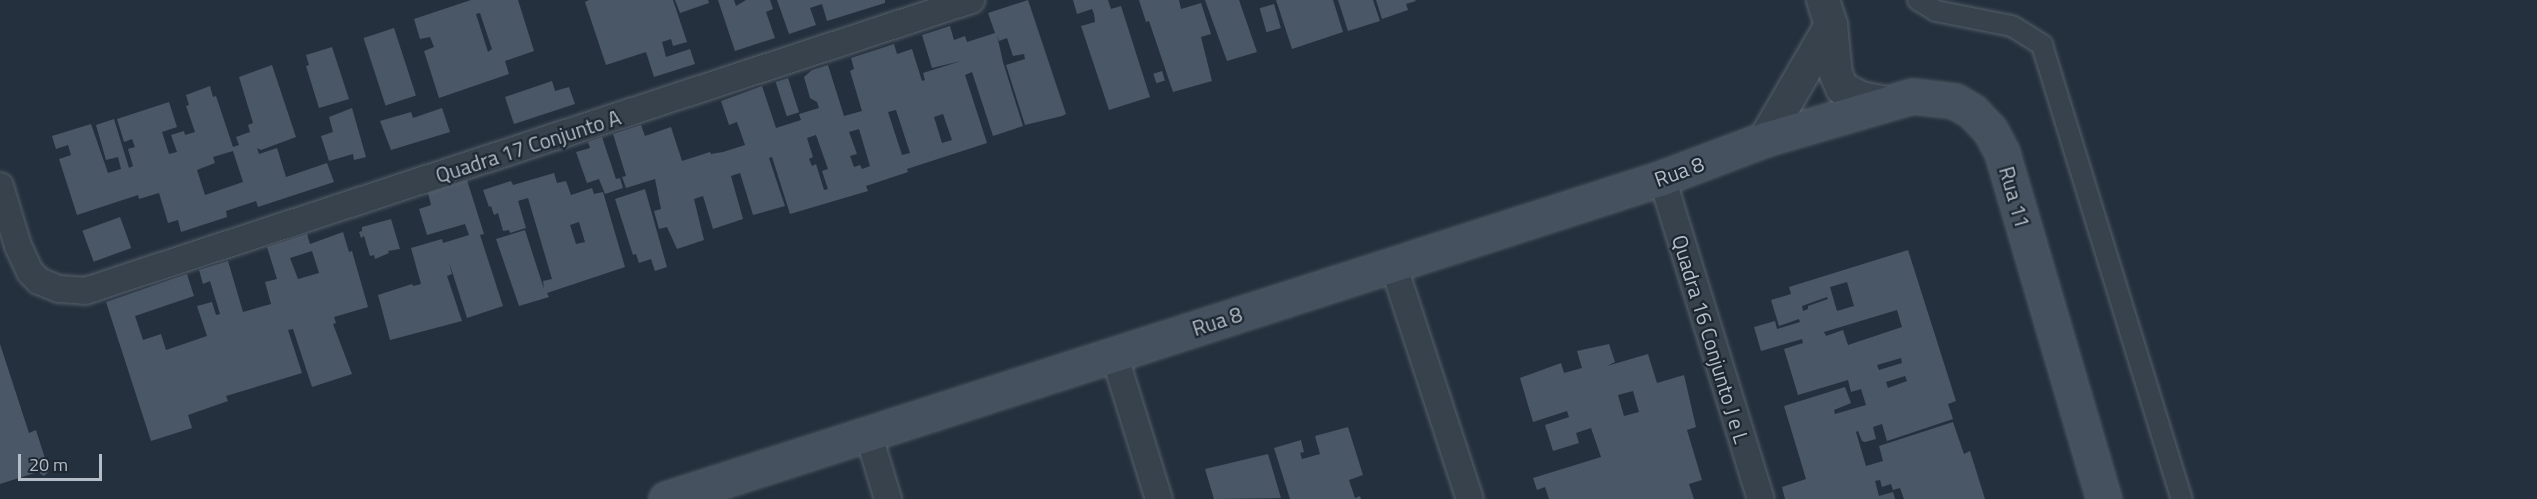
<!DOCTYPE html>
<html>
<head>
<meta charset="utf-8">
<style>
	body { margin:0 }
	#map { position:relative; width:2537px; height:499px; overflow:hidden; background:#24303d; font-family:"Titillium Web",sans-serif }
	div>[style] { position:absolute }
	.building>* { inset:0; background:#4a5766; transform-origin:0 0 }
	.roads { filter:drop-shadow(0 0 2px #56606b) drop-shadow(0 0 2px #56606b) }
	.pedestrian>* { height:20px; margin:-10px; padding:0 10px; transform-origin:10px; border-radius:10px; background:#38424d }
	.minor>* { height:26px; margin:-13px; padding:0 13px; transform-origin:13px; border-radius:13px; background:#38424d }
	.tertiary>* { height:32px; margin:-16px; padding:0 16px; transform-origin:16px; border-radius:16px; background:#38424d }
	.secondary>* { height:33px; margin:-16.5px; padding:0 16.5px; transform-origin:16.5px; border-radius:16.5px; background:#465160 }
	span { translate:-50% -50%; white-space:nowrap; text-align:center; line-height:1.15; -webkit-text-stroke:4.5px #1d2732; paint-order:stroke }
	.street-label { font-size:21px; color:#b4bdc8 }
	.scale { position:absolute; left:18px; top:454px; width:84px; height:27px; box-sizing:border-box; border:3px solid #b4bdc8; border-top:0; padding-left:8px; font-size:18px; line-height:21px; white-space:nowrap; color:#b4bdc8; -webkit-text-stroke:4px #1d2732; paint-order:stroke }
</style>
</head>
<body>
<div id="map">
	<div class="building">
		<div style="clip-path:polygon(evenodd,471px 0,518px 0,534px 51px,505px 61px,509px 74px,439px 98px,424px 51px,434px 47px,430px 37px,420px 39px,414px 19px,471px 0,480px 13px,492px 49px,488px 52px,476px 14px,480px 13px)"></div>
		<div style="clip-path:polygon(589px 0,673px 0,687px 42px,673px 46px,671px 39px,662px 42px,666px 57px,690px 49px,695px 64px,654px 77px,646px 52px,606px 65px,585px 2px)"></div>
		<div style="clip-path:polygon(675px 0,708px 0,709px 3px,680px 13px)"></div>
		<div style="clip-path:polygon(718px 0,734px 0,736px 6px,746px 0,770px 0,773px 9px,766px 12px,775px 38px,735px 51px)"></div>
		<div style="clip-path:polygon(777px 0,885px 0,885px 3px,827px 21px,822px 4px,810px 8px,816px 25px,789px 34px)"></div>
		<div style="clip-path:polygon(evenodd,1028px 0,1066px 114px,1062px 116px,1025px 125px,1006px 65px,1025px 59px,1024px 54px,1013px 56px,1007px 38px,999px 41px,997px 35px,1003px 62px,1023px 126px,993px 136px,972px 72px,965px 75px,987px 143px,907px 169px,908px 172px,866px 186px,868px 191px,790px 214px,772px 157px,769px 158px,785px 206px,753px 215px,740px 173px,731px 176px,743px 219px,713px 229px,703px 196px,694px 199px,704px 240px,677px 249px,667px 227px,659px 229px,654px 211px,661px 209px,655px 179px,626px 188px,622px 177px,626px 176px,613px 134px,641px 125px,645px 136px,671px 127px,682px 161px,710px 152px,711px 154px,723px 152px,745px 145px,737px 122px,729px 125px,721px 101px,762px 86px,776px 128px,801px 120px,799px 114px,819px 108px,817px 102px,810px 98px,804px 77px,812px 70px,828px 65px,844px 116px,862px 111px,850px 71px,854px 69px,851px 58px,894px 44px,897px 54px,912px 49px,922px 81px,925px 80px,923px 73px,961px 61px,932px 68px,922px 35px,950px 26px,954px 40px,965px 36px,967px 42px,995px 33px,988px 13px,1028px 0,896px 110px,910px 153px,902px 155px,888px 112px,896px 110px,1028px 0,943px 114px,952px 140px,942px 143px,934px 117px,943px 114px,1028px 0,859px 129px,870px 166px,862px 169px,860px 165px,854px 167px,850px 156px,857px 154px,849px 132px,859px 129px,1028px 0,816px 135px,828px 169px,822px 171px,828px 189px,824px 190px,816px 164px,812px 166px,809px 159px,813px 157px,807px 138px,816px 135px)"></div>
		<div style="clip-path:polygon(1073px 0,1108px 0,1111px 9px,1121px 6px,1150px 97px,1109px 110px,1081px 26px,1095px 22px,1094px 14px,1092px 9px,1077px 14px)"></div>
		<div style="clip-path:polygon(1139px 0,1179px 0,1181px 9px,1201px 3px,1211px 34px,1201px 37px,1212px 81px,1173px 92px,1149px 21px,1146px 22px)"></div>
		<div style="clip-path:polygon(1205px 0,1239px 0,1257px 52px,1227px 61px)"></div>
		<div style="clip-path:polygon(1276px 0,1333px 0,1343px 32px,1292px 49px)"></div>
		<div style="clip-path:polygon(1338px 0,1373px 0,1380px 21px,1348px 31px)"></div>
		<div style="clip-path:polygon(1376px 0,1415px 0,1416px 1px,1406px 4px,1408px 10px,1382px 19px)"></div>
		<div style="left:1274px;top:4px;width:25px;height:15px;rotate:74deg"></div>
		<div style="left:394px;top:28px;width:71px;height:32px;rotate:72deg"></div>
		<div style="clip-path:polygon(332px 47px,349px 99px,319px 108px,306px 66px,309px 65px,306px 55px)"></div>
		<div style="clip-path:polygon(evenodd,272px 65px,296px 137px,261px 150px,257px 148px,259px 154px,277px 148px,286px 177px,327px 163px,334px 182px,258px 207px,256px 201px,226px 211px,227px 217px,181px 232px,178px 220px,168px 223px,159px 193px,139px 199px,138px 195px,77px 215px,59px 159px,71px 155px,68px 145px,56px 149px,52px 136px,91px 124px,108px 173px,121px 169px,118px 157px,106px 160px,96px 125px,114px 119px,129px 168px,133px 166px,128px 149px,135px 147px,132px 139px,124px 142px,117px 119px,169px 102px,177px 127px,162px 132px,169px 154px,177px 152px,171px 135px,184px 131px,185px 135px,195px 132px,186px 106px,189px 105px,186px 95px,210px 86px,213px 97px,216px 96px,233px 147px,239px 145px,236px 137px,250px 132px,248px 125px,253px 123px,239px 77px,272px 65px,233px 151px,243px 182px,205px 195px,197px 170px,215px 163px,213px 157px,233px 151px)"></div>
		<div style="left:1162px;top:71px;width:10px;height:9px;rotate:73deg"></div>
		<div style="left:788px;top:78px;width:36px;height:13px;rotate:72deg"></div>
		<div style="clip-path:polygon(552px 81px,555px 91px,569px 87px,575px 104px,514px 124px,505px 97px)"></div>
		<div style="clip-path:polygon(352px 108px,366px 157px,354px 160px,353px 154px,329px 161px,321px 136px,333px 132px,329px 117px)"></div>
		<div style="clip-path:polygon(442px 108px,450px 132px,391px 150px,380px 121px,411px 112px,413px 118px)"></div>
		<div style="clip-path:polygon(602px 137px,616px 179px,620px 178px,623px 188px,605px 194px,599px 179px,587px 183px,576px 152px,590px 148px,588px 142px)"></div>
		<div style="clip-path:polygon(evenodd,554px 173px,557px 183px,566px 181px,571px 195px,592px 188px,594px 194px,603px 192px,625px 267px,547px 293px,549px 297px,519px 306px,496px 239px,525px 230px,544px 289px,543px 281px,552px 279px,528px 198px,518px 201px,526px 228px,510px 233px,509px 230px,503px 231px,498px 213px,494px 215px,491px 206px,489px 207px,483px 190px,511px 181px,513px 185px,554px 173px,579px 222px,585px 242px,576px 244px,570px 225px,579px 222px)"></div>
		<div style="clip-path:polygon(467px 180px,484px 234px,480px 235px,503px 306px,467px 318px,449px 262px,452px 274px,447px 276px,462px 321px,390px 340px,378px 295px,412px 284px,413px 286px,421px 284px,411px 248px,442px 239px,443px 243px,469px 235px,465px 224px,427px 235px,419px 209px,431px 205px,428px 193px)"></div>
		<div style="clip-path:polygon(645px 189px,667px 267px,655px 271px,651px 259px,639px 263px,636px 254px,633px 255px,615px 199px)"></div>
		<div style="left:120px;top:217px;width:33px;height:40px;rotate:70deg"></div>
		<div style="clip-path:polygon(391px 219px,400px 249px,388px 251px,389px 253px,375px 259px,374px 255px,370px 256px,364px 236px,361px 238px,359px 232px,362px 231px,362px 227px)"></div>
		<div style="clip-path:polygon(evenodd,343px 232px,349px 252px,352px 251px,368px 307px,334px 317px,336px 323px,333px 324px,352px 374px,312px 387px,293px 329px,288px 330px,302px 373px,226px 396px,228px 401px,188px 415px,192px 428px,151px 441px,106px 302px,187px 274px,194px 296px,135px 316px,143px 340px,161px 334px,166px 350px,207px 336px,197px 306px,212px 302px,216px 315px,220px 314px,210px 281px,203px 284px,199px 270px,228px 261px,243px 312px,271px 304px,265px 282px,277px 279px,267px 247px,307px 234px,310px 244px,343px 232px,312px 251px,319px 273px,298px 279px,290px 258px,312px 251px)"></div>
		<div style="clip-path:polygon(evenodd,1908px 250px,1956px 401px,1948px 404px,1953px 419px,1887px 441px,1882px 424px,1873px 427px,1876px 439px,1865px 442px,1862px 441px,1858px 431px,1856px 432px,1866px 466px,1883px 461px,1879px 446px,1953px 422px,1964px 454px,1970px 451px,1985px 499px,1904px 499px,1900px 488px,1893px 490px,1891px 484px,1882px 487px,1880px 480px,1875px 481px,1879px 496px,1893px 492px,1895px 499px,1785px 499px,1782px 487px,1806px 479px,1784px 406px,1845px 387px,1851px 403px,1834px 410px,1835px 414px,1866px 405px,1861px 389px,1851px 392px,1848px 380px,1798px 395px,1784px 349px,1803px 343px,1802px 339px,1761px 351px,1754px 327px,1775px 321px,1777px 329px,1800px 322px,1799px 319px,1779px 326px,1771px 300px,1791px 294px,1789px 287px,1908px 250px,1847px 282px,1854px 306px,1837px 311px,1830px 287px,1847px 282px,1908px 250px,1827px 297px,1828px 299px,1808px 306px,1808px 309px,1803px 311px,1802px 306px,1827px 297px,1908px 250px,1897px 310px,1902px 327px,1848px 345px,1843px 330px,1826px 336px,1824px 332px,1897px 310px,1908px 250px,1901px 358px,1902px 363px,1879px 370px,1877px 365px,1901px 358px,1908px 250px,1905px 376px,1907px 381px,1888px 388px,1886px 382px,1905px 376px)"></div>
		<div style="clip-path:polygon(0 344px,29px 433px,36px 430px,49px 471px,44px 476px,38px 472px,0 484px)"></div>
		<div style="clip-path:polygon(evenodd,1609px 344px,1615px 362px,1607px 366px,1648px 354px,1657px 383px,1684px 375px,1696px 427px,1687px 430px,1702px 480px,1689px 484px,1694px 499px,1549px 499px,1545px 487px,1537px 490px,1533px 478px,1601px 457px,1591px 428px,1576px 433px,1579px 443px,1553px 451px,1545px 425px,1569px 417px,1567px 411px,1533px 422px,1520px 378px,1561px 363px,1564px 373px,1582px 368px,1577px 351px,1609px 344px,1633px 391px,1639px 412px,1624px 416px,1618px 395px,1633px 391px)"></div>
		<div style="clip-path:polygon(1348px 427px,1363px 475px,1349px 480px,1355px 498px,1360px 496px,1361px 499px,1290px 499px,1274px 448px,1301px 440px,1304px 452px,1300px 453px,1302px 459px,1320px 454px,1315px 436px)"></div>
		<div style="clip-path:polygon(1268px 454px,1281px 498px,1214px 499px,1205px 469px)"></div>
	</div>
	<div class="roads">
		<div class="pedestrian">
			<div style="left:1918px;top:0;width:21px;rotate:31deg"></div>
			<div style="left:1936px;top:11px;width:77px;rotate:11.2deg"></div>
			<div style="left:2012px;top:26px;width:36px;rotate:32deg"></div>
			<div style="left:2042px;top:45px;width:475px;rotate:72.9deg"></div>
		</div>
		<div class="minor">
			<div style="left:1662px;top:178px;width:336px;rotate:72.9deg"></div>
			<div style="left:0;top:186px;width:63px;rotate:73.3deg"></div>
			<div style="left:18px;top:246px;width:29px;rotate:65deg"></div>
			<div style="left:30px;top:272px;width:13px;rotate:45deg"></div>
			<div style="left:39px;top:281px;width:22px;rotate:22deg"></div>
			<div style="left:59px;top:289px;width:26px;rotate:4deg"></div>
			<div style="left:85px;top:291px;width:933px;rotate:-18.18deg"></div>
			<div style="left:1393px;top:264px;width:247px;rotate:71.9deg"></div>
			<div style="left:1114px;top:354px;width:152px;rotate:72.8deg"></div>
			<div style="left:869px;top:436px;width:66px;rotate:73.2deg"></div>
		</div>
		<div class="tertiary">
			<div style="left:1823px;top:0;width:26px;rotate:72deg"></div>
			<div style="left:1831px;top:25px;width:49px;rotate:84.2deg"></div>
			<div style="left:1836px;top:74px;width:15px;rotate:67deg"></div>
			<div style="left:1842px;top:88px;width:21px;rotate:28deg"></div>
			<div style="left:1861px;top:98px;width:26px;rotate:11deg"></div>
			<div style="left:1765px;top:139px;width:132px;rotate:-59.9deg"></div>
		</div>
		<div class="secondary">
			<div style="left:666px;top:499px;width:1046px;rotate:-17.86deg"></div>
			<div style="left:1662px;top:178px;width:110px;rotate:-20.7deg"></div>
			<div style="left:1765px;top:139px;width:153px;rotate:-16.3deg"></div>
			<div style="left:1912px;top:96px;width:43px;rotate:6.6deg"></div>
			<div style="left:1955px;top:101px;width:21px;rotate:31deg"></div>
			<div style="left:1973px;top:112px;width:25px;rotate:47deg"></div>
			<div style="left:1990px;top:130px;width:26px;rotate:62deg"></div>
			<div style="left:2002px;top:153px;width:361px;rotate:73.6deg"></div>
		</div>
	</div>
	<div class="street-label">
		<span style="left:528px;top:146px;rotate:-18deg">Quadra 17 Conjunto A</span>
		<span style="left:1679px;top:171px;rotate:-20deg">Rua 8</span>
		<span style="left:2015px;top:197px;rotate:74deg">Rua 11</span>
		<span style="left:1217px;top:321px;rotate:-18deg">Rua 8</span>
		<span style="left:1711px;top:339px;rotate:73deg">Quadra 16 Conjunto J e L</span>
	</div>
	<div class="scale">20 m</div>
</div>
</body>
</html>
